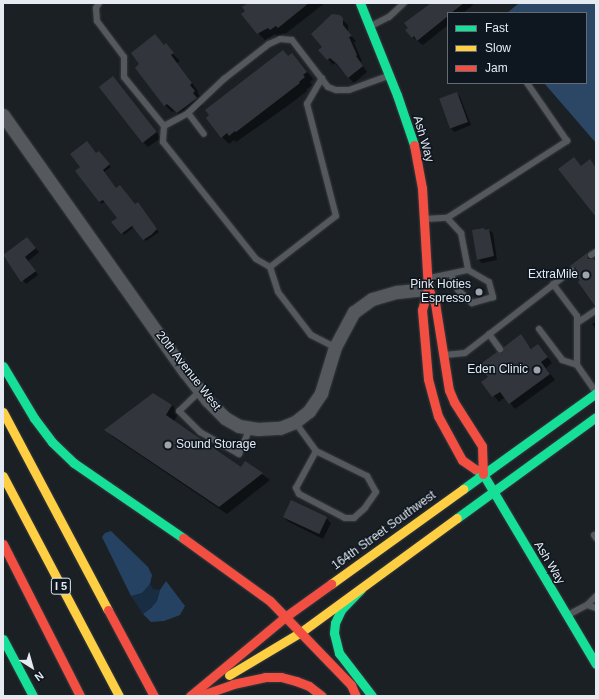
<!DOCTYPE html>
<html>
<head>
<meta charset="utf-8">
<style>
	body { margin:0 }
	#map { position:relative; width:599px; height:699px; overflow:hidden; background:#1b2025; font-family:Arial,sans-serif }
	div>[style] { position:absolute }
	.green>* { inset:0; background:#182c42 }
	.forest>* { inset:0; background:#2b4765 }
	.water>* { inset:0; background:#264262 }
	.shadow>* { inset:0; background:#0007 }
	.building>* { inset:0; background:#32363c; transform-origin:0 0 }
	.roads { filter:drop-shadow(0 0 1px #373b3f) drop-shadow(0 0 1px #373b3f) }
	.lane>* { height:6px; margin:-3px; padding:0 3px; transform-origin:3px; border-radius:3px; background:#55595d }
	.street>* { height:13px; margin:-6.5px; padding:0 6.5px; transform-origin:6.5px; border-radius:6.5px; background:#55595d }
	.fast>* { height:9px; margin:-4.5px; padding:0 4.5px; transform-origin:4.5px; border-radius:4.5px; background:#16e098 }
	.slow>* { height:9px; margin:-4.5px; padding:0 4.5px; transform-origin:4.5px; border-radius:4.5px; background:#ffcf43 }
	.jam>* { height:9px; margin:-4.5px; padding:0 4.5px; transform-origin:4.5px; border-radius:4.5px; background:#f24e42 }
	.dots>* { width:11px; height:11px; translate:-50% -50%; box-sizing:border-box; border:2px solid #0e161f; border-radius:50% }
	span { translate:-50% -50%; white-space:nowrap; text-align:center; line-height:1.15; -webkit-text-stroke:3px #0e161f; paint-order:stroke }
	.shield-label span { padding:1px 3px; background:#0e161f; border:1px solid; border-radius:3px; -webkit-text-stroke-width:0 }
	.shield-label { font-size:11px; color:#e5ebf1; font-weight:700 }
	.street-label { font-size:12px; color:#e5ebf1 }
	.poi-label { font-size:12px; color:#e5ebf1 }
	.right { translate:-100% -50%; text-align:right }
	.left { translate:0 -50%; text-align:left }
	.frame { position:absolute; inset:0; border:4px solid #e5ebf1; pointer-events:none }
	.legend { position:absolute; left:447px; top:12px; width:140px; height:72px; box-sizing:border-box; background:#0e161f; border:1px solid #646b73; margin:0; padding:5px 7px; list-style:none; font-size:12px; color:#e5ebf1 }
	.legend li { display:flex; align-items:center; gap:8px; height:20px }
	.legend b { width:20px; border:1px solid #646b73 }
	.north { position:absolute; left:12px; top:647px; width:40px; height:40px; -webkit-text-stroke:3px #0e161f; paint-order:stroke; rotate:143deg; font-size:11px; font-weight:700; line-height:16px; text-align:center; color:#e5ebf1 }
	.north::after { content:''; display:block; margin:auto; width:14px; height:18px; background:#e5ebf1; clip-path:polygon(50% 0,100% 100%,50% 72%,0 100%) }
</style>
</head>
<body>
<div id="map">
	<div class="green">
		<div style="clip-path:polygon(150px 584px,153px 589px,160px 590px,157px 601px,151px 608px,143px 614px,131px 596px,142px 593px)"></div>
	</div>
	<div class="forest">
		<div style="clip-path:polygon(519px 3px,596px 3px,596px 143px,544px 83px,586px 83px,586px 13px,507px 13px)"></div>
	</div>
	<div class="water">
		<div style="clip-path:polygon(111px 531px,148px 567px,152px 575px,150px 584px,142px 593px,131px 596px,102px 537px,105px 533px)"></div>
		<div style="clip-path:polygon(166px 581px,185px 606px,180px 615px,164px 621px,151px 622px,143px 614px,151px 608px,157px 601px,160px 590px)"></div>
	</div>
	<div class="shadow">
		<div style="clip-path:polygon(249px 3px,325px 3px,285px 34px,284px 33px,278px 37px,275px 34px,265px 40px,258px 33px,246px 11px)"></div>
		<div style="clip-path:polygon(431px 3px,472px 3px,473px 5px,463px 13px,448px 13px,448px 25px,423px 45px,412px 37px,409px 29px,405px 23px)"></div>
		<div style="clip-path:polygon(342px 19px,348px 25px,348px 32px,356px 41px,354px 43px,362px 61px,360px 62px,367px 72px,354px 83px,335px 63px,333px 65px,328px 59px)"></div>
		<div style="clip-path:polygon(155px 36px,180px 61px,177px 63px,198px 91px,197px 92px,202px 99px,200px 101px,203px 106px,185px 120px,174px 111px,172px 112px,165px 105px,141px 64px)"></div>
		<div style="clip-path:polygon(292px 54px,313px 79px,310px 82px,312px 85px,306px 90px,307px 91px,286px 107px,236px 142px,234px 140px,229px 144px,222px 137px)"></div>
		<div style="clip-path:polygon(113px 77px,161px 138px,148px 147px,143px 142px)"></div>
		<div style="clip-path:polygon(457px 93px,460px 97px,471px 125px,454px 132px,451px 128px)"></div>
		<div style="clip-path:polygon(96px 154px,101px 154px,111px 167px,104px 172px,116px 189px,135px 205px,139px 206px,159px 232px,146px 241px,134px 227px,124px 235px,118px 218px,105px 201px,102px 204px,100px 202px)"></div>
		<div style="clip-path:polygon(489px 230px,493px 233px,497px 260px,482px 263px,478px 259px,473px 231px)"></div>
		<div style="clip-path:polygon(27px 238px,39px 252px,28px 261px,38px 275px,26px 284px,3px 256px)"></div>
		<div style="clip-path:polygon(587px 255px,596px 262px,596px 306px,579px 282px,581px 281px,576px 270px,571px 266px)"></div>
		<div style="clip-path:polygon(596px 321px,596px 330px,592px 324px)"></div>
		<div style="clip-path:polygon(521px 336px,532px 349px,538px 345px,543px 350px,552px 363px,546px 368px,555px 380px,515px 409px,505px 397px,499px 402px,483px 382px,490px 377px,503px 354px)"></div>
		<div style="clip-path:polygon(172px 405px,179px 413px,174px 421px,241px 469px,245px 462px,270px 480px,227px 514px,113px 437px,106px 430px)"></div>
		<div style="clip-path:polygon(283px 517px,326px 518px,331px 523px,323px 539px,289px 522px)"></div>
	</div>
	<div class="building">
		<div style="clip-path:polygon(248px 3px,309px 3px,278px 28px,276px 26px,270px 30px,268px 28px,257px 34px,241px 14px,245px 11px,242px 7px)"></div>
		<div style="clip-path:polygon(431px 3px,464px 3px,451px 13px,448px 13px,448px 16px,417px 41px,414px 36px,412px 38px,405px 30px,408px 28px,404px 23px)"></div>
		<div style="clip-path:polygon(332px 14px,340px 15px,343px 18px,343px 25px,352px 36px,349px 37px,357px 55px,356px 56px,363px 66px,348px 78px,337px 64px,330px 58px,327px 60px,318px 50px,322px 47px,311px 34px)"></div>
		<div style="clip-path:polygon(155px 34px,164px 45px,166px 43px,174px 53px,171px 55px,192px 83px,190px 85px,195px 91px,193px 93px,197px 98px,177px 113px,167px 104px,164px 106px,135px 68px,139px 64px,131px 53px)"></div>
		<div style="clip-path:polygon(283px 50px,288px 56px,292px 53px,307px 72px,303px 75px,305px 77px,299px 82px,300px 83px,236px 132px,235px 131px,229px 136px,227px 133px,221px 138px,206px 118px,209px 115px,205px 110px)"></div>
		<div style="left:113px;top:76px;width:71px;height:18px;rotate:52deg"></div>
		<div style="left:457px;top:92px;width:32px;height:19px;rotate:70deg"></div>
		<div style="clip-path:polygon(87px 141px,96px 153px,99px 151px,110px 164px,103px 170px,116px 188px,120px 185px,135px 204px,138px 202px,157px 229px,151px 235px,143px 240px,132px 226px,121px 234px,111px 222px,117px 218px,103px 200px,99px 202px,75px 171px,80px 167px,70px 154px)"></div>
		<div style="clip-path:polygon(574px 157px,581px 166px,590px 159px,596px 168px,596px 217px,558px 169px)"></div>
		<div style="clip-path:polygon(484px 228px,485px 230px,489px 229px,494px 256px,477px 260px,472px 230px)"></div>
		<div style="clip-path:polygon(27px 237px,36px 248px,25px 257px,36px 271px,21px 282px,3px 255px)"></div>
		<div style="clip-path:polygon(587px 253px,588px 259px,594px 259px,596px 262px,595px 306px,578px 282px,580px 280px,575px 273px,576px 268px,570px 266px)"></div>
		<div style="clip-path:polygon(521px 334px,531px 349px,538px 344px,548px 357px,541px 362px,550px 374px,509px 404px,500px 392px,492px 397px,481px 382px,488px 377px,479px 365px,497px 352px,502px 353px,504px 347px)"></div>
		<div style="clip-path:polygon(153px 393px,172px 405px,166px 415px,241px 467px,245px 461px,263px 473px,219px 507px,104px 430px)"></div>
		<div style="left:291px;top:500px;width:40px;height:19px;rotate:25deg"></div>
	</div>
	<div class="roads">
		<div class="lane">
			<div style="left:99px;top:3px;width:6px;rotate:121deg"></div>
			<div style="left:96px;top:8px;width:13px;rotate:86deg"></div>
			<div style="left:97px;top:21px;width:45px;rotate:53.1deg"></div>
			<div style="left:124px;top:57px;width:20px;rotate:90deg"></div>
			<div style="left:124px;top:77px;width:63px;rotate:50.8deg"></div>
			<div style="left:164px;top:126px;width:27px;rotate:-28deg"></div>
			<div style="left:188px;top:113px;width:50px;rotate:-43.4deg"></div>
			<div style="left:224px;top:79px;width:57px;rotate:-37.9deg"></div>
			<div style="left:269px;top:44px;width:12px;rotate:-24deg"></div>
			<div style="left:280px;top:39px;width:12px;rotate:5deg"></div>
			<div style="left:292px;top:40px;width:59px;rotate:52.5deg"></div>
			<div style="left:328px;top:87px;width:9px;rotate:21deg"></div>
			<div style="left:336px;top:90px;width:13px"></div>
			<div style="left:349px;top:90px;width:41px;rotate:-19.7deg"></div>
			<div style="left:371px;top:26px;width:20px;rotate:-27deg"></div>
			<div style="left:389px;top:17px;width:21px;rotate:-43deg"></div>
			<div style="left:188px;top:113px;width:26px;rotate:53deg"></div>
			<div style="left:164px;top:126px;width:16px;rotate:94deg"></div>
			<div style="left:163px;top:142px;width:149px;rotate:51.5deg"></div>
			<div style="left:256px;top:259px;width:16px;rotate:30deg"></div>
			<div style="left:270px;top:267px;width:83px;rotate:-37.7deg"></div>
			<div style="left:336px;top:216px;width:116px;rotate:-104.5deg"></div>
			<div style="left:307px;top:104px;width:30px;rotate:-60deg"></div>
			<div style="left:447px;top:218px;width:143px;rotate:-32.7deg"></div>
			<div style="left:567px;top:141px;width:70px;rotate:-124.6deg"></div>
			<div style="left:425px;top:219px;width:22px;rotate:-3deg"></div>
			<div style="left:447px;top:218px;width:21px;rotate:47deg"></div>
			<div style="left:461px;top:233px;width:38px;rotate:79deg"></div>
			<div style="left:591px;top:255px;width:6px;rotate:-31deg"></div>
			<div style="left:270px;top:267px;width:26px;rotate:72deg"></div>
			<div style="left:278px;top:292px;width:54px;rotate:52.5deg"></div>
			<div style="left:311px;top:335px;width:27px;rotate:27deg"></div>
			<div style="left:430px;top:278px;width:39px;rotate:-12deg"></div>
			<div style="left:468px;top:270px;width:24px;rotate:30deg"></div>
			<div style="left:489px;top:282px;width:16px;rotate:75deg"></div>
			<div style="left:493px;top:297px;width:22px;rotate:164deg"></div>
			<div style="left:472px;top:303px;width:19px;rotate:-137deg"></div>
			<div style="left:458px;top:290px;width:17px;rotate:-114deg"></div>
			<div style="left:553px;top:284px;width:40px;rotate:53deg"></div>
			<div style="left:577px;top:316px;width:49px;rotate:90deg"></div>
			<div style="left:577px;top:365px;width:32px;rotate:55deg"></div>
			<div style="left:577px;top:323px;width:23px;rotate:-34deg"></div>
			<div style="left:539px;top:329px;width:39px;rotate:53deg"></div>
			<div style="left:562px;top:360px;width:16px;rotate:18deg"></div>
			<div style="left:489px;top:334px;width:19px;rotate:54deg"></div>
			<div style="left:445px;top:355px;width:20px;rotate:-6deg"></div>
			<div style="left:465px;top:353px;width:135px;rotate:-37.8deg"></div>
			<div style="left:200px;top:391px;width:29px;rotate:136deg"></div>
			<div style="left:179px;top:411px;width:30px;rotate:45deg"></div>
			<div style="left:200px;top:432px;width:45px;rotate:29.4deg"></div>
			<div style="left:239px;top:454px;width:28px;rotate:-67deg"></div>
			<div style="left:295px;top:422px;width:36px;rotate:54deg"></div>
			<div style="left:316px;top:451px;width:57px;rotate:26.1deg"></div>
			<div style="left:367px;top:476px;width:18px;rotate:61deg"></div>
			<div style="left:376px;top:492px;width:19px;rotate:125deg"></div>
			<div style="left:365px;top:508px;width:15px;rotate:138deg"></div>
			<div style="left:354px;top:518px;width:9px;rotate:180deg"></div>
			<div style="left:345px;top:518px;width:52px;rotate:-152.4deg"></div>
			<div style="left:299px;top:494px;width:7px;rotate:-117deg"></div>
			<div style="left:296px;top:488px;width:42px;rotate:-61.6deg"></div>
			<div style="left:594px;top:535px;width:4px;rotate:56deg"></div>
			<div style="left:587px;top:605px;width:9px;rotate:18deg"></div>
			<div style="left:568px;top:615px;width:21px;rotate:-28deg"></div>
			<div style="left:587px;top:605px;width:13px;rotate:-45deg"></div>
		</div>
		<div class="street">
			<div style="left:3px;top:115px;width:316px;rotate:54.7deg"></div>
			<div style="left:186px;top:373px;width:34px;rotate:52deg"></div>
			<div style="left:207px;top:400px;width:25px;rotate:45deg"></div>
			<div style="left:225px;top:418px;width:16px;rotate:30deg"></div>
			<div style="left:239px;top:426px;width:19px;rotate:9deg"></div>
			<div style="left:258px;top:429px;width:22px;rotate:-3deg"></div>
			<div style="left:280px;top:428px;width:16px;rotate:-22deg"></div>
			<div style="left:295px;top:422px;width:18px;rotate:-38deg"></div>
			<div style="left:309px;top:411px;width:22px;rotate:-56deg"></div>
			<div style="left:321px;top:393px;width:48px;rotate:-73.1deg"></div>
			<div style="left:335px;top:347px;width:40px;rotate:-62deg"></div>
			<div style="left:354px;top:312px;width:22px;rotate:-36deg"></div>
			<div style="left:372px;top:299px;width:26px;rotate:-16deg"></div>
			<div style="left:397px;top:292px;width:31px;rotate:-6deg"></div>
		</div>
		<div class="fast">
			<div style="left:360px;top:3px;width:99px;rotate:68.1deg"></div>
			<div style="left:397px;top:95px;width:53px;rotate:71.2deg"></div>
			<div style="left:3px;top:366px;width:61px;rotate:59.2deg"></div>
			<div style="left:34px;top:418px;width:30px;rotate:53deg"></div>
			<div style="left:52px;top:442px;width:30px;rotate:44deg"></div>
			<div style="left:74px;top:463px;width:132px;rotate:34.5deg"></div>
			<div style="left:475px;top:469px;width:9px;rotate:32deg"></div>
			<div style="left:483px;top:474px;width:221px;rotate:59.3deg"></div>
			<div style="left:463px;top:489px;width:164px;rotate:-35.8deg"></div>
			<div style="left:457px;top:518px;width:172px;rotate:-36deg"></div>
			<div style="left:361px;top:589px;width:29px;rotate:134deg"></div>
			<div style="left:341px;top:610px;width:14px;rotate:115deg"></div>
			<div style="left:335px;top:623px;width:10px;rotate:96deg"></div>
			<div style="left:334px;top:633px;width:21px;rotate:76deg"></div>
			<div style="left:339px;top:653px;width:54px;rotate:52.5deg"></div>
			<div style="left:3px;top:639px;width:64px;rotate:62.2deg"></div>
		</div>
		<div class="slow">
			<div style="left:3px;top:412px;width:224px;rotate:62.1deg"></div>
			<div style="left:3px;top:476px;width:249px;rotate:62.2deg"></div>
			<div style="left:331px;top:584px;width:163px;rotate:-35.7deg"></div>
			<div style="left:229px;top:675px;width:84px;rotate:-30.8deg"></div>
			<div style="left:301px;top:632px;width:193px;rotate:-36.2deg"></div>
		</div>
		<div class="jam">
			<div style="left:414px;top:145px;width:44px;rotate:79.5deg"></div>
			<div style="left:422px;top:188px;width:101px;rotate:86.6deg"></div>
			<div style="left:428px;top:289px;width:22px;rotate:106deg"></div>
			<div style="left:422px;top:310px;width:69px;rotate:85deg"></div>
			<div style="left:428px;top:379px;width:38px;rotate:75deg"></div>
			<div style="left:438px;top:416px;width:50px;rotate:61.4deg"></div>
			<div style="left:462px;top:460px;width:16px;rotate:35deg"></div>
			<div style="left:428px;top:289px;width:16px;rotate:63deg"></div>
			<div style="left:435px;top:303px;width:88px;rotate:80.9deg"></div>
			<div style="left:449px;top:390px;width:13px;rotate:67deg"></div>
			<div style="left:454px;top:402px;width:52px;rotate:57.5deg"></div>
			<div style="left:482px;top:446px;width:28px;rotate:88deg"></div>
			<div style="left:183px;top:538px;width:107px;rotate:35.9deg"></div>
			<div style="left:270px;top:601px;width:117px;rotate:46deg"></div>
			<div style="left:351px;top:685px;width:12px;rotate:66deg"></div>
			<div style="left:3px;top:544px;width:170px;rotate:63.1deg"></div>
			<div style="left:108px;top:610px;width:98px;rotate:61.9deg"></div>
			<div style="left:190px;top:696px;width:124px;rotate:-39.7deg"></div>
			<div style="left:285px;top:617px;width:57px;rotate:-35.7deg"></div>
			<div style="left:199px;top:696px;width:36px;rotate:-19deg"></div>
			<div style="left:233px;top:684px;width:33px;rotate:-12deg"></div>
			<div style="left:265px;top:677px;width:16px"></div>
			<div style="left:281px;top:677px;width:16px;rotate:15deg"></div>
			<div style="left:296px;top:681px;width:14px;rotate:21deg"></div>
			<div style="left:309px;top:686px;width:16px;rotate:38deg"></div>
		</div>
	</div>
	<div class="dots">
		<div style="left:586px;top:275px;background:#9ea4aa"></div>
		<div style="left:479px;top:292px;background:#9ea4aa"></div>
		<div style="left:537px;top:370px;background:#9ea4aa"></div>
		<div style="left:168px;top:445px;background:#9ea4aa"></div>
	</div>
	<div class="shield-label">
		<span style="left:61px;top:586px">I 5</span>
	</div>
	<div class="street-label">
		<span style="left:423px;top:139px;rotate:74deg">Ash Way</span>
		<span style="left:188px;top:371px;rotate:52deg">20th Avenue West</span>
		<span style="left:384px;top:531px;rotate:-36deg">164th Street Southwest</span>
		<span style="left:549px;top:563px;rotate:59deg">Ash Way</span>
	</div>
	<div class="poi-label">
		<span class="right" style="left:578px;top:275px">ExtraMile</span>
		<span class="right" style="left:471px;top:292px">Pink Hoties<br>Espresso</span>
		<span class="right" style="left:528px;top:370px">Eden Clinic</span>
		<span class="left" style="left:176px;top:445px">Sound Storage</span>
	</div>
	<div class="frame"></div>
	<ul class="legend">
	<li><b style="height:5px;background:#16e098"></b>Fast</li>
	<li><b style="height:5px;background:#ffcf43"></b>Slow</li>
	<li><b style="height:5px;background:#f24e42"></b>Jam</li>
	</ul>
	<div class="north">N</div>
</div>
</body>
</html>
